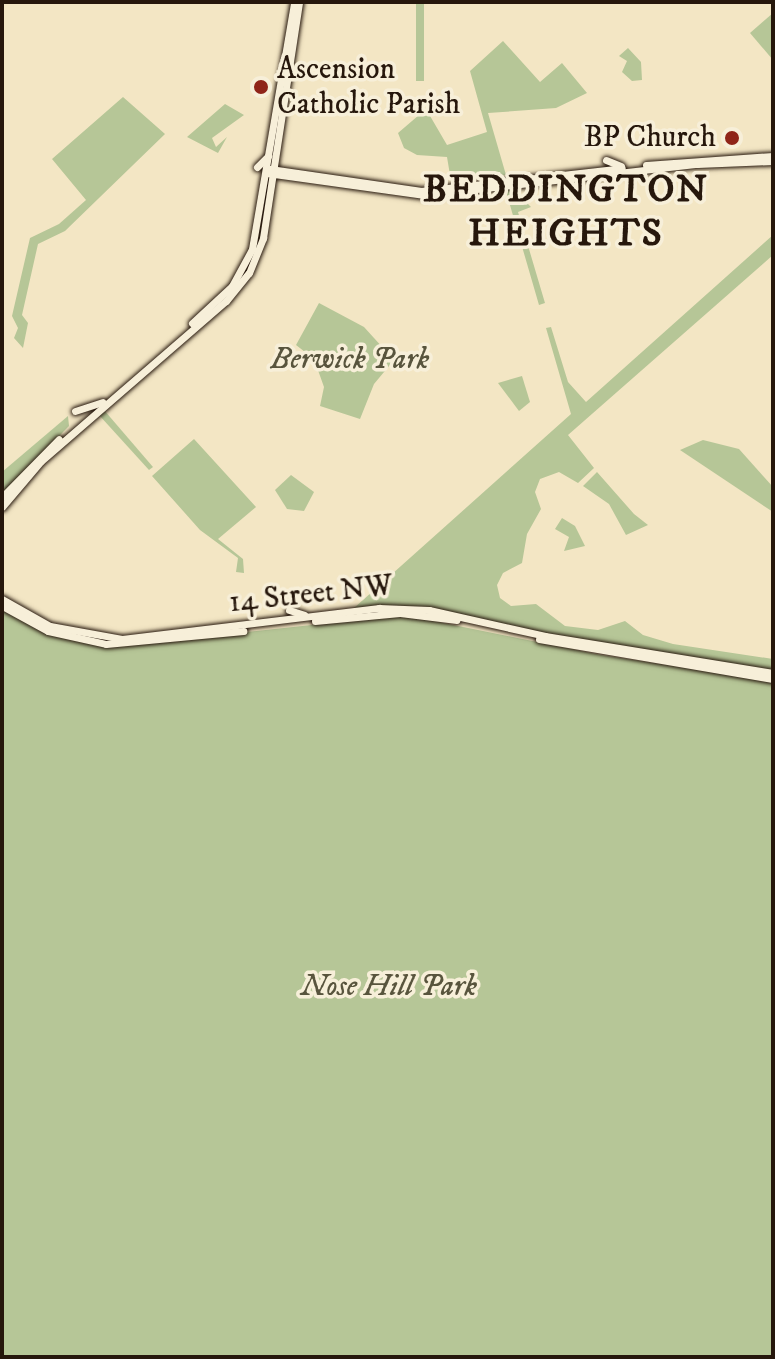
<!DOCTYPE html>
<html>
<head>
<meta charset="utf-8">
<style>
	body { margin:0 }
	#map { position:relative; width:775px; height:1359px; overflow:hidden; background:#f3e6c4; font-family:"IM FELL DW Pica",serif }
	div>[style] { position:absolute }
	.green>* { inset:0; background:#b6c697; transform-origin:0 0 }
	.roads { filter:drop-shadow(0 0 2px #26170c) drop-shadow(0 0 2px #26170c) }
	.secondary>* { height:7px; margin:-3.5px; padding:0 3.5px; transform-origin:3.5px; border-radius:3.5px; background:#f7efd9 }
	.dots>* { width:22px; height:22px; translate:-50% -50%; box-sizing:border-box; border:4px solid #f7efd9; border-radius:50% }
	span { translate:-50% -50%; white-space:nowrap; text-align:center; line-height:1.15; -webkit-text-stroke:7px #f7efd9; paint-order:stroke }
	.poi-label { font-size:30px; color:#26170c }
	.left { translate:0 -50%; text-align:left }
	.right { translate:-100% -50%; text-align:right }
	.park-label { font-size:30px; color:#58543d; font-style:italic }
	.street-label { font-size:30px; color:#26170c }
	.district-label { font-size:38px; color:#26170c; font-weight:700; letter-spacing:2px }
	.frame { position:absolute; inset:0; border:4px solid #26170c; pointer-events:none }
</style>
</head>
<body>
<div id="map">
	<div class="green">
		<div style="left:416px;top:2px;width:8px;height:79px"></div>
		<div style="clip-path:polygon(773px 13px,773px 60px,750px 33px)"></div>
		<div style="clip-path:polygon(503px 41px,540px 82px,562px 63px,587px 93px,556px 108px,488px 113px,506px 175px,451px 181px,447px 157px,417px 155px,404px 148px,398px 133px,426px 109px,447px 145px,487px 132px,470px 71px)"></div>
		<div style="clip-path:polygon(628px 48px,641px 62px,642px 80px,632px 81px,622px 72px,627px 61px,619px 56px)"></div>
		<div style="clip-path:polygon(123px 97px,165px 134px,65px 231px,38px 244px,22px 315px,28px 323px,23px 348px,14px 338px,18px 328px,12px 316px,30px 238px,59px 224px,86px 200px,52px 159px)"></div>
		<div style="clip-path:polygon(225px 104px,244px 115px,212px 138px,216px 147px,227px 137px,218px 153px,187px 137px)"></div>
		<div style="clip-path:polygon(505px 188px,512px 188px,531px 207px,518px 212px,545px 303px,539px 305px)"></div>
		<div style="clip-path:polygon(773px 235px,773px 255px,568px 435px,594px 468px,578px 483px,559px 472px,540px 479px,535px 492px,541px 509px,527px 534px,522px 563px,503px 573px,497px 585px,500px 598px,511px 606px,536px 604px,565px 626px,598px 630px,625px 621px,643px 635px,673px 644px,773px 659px,773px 671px,520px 629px,429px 608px,354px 608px,571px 414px,546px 328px,551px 327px,568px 382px,586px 402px)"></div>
		<div style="clip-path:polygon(319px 303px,364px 327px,394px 360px,374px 384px,360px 419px,320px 406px,324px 387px,314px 359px,296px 345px)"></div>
		<div style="clip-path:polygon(522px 376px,530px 402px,519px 411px,498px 383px)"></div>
		<div style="clip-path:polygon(104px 410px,153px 467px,149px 470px,99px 415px)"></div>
		<div style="clip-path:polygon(68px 416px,69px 426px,2px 494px,2px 472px)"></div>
		<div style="clip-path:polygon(194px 439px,256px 507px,218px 539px,243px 559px,244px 573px,236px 572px,238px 558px,200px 530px,152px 476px)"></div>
		<div style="clip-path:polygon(703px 440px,739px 449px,773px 487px,773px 512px,680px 450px)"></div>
		<div style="clip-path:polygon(597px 472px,634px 514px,648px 525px,626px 535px,609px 504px,583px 486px)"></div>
		<div style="clip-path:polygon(291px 475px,314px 492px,304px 511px,287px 509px,275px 490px)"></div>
		<div style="clip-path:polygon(562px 518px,575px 526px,585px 546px,564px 551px,569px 537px,555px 529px)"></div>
		<div style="clip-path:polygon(2px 608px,44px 632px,109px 647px,404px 615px,601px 655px,773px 681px,773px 1357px,2px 1357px)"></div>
	</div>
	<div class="roads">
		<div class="secondary">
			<div style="left:606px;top:160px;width:16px;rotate:22deg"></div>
			<div style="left:646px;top:165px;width:127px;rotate:-4.1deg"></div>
			<div style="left:257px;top:167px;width:16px;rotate:-45deg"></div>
			<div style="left:270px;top:169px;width:153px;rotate:8.3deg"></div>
			<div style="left:421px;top:191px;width:202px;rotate:-6.5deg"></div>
			<div style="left:267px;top:173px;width:159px;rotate:8deg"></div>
			<div style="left:424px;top:195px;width:275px;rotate:-6.5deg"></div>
			<div style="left:697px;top:164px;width:76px;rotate:-2.3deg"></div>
			<div style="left:192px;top:323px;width:54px;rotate:-42.8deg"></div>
			<div style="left:232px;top:286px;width:42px;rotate:-61.6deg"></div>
			<div style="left:252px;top:249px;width:251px;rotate:-80.3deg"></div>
			<div style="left:75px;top:411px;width:29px;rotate:-18deg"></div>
			<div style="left:2px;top:497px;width:81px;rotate:-45.5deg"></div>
			<div style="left:2px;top:507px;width:60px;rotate:-49.7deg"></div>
			<div style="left:41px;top:461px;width:245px;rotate:-40.9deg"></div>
			<div style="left:226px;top:301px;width:36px;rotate:-51deg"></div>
			<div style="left:249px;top:273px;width:38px;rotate:-68deg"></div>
			<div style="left:263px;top:238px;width:239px;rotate:-81.3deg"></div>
			<div style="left:2px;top:599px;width:55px;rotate:29.4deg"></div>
			<div style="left:50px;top:626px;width:73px;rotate:10.2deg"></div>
			<div style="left:122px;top:639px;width:259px;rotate:-6.9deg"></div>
			<div style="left:379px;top:608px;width:50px;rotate:2.3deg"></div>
			<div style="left:429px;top:610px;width:119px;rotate:12.6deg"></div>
			<div style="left:545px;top:636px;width:231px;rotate:9.2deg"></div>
			<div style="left:2px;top:606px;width:52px;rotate:28.5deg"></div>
			<div style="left:48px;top:631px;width:59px;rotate:12.6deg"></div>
			<div style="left:106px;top:644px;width:138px;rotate:-5.4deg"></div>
			<div style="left:289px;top:610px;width:16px;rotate:18deg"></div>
			<div style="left:315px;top:621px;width:85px;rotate:-5.4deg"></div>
			<div style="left:400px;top:613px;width:57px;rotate:7deg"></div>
			<div style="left:539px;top:639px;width:237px;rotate:9.7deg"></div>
		</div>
	</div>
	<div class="dots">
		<div style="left:261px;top:87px;background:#8f2418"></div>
		<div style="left:732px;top:138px;background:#8f2418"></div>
	</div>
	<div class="poi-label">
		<span class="left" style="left:277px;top:87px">Ascension<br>Catholic Parish</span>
		<span class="right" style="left:716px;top:138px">BP Church</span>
	</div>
	<div class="park-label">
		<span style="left:350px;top:360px">Berwick Park</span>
		<span style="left:389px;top:987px">Nose Hill Park</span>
	</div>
	<div class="street-label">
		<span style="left:311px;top:595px;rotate:-6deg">14 Street NW</span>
	</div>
	<div class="district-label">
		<span style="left:566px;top:213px">BEDDINGTON<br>HEIGHTS</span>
	</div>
	<div class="frame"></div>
</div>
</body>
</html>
